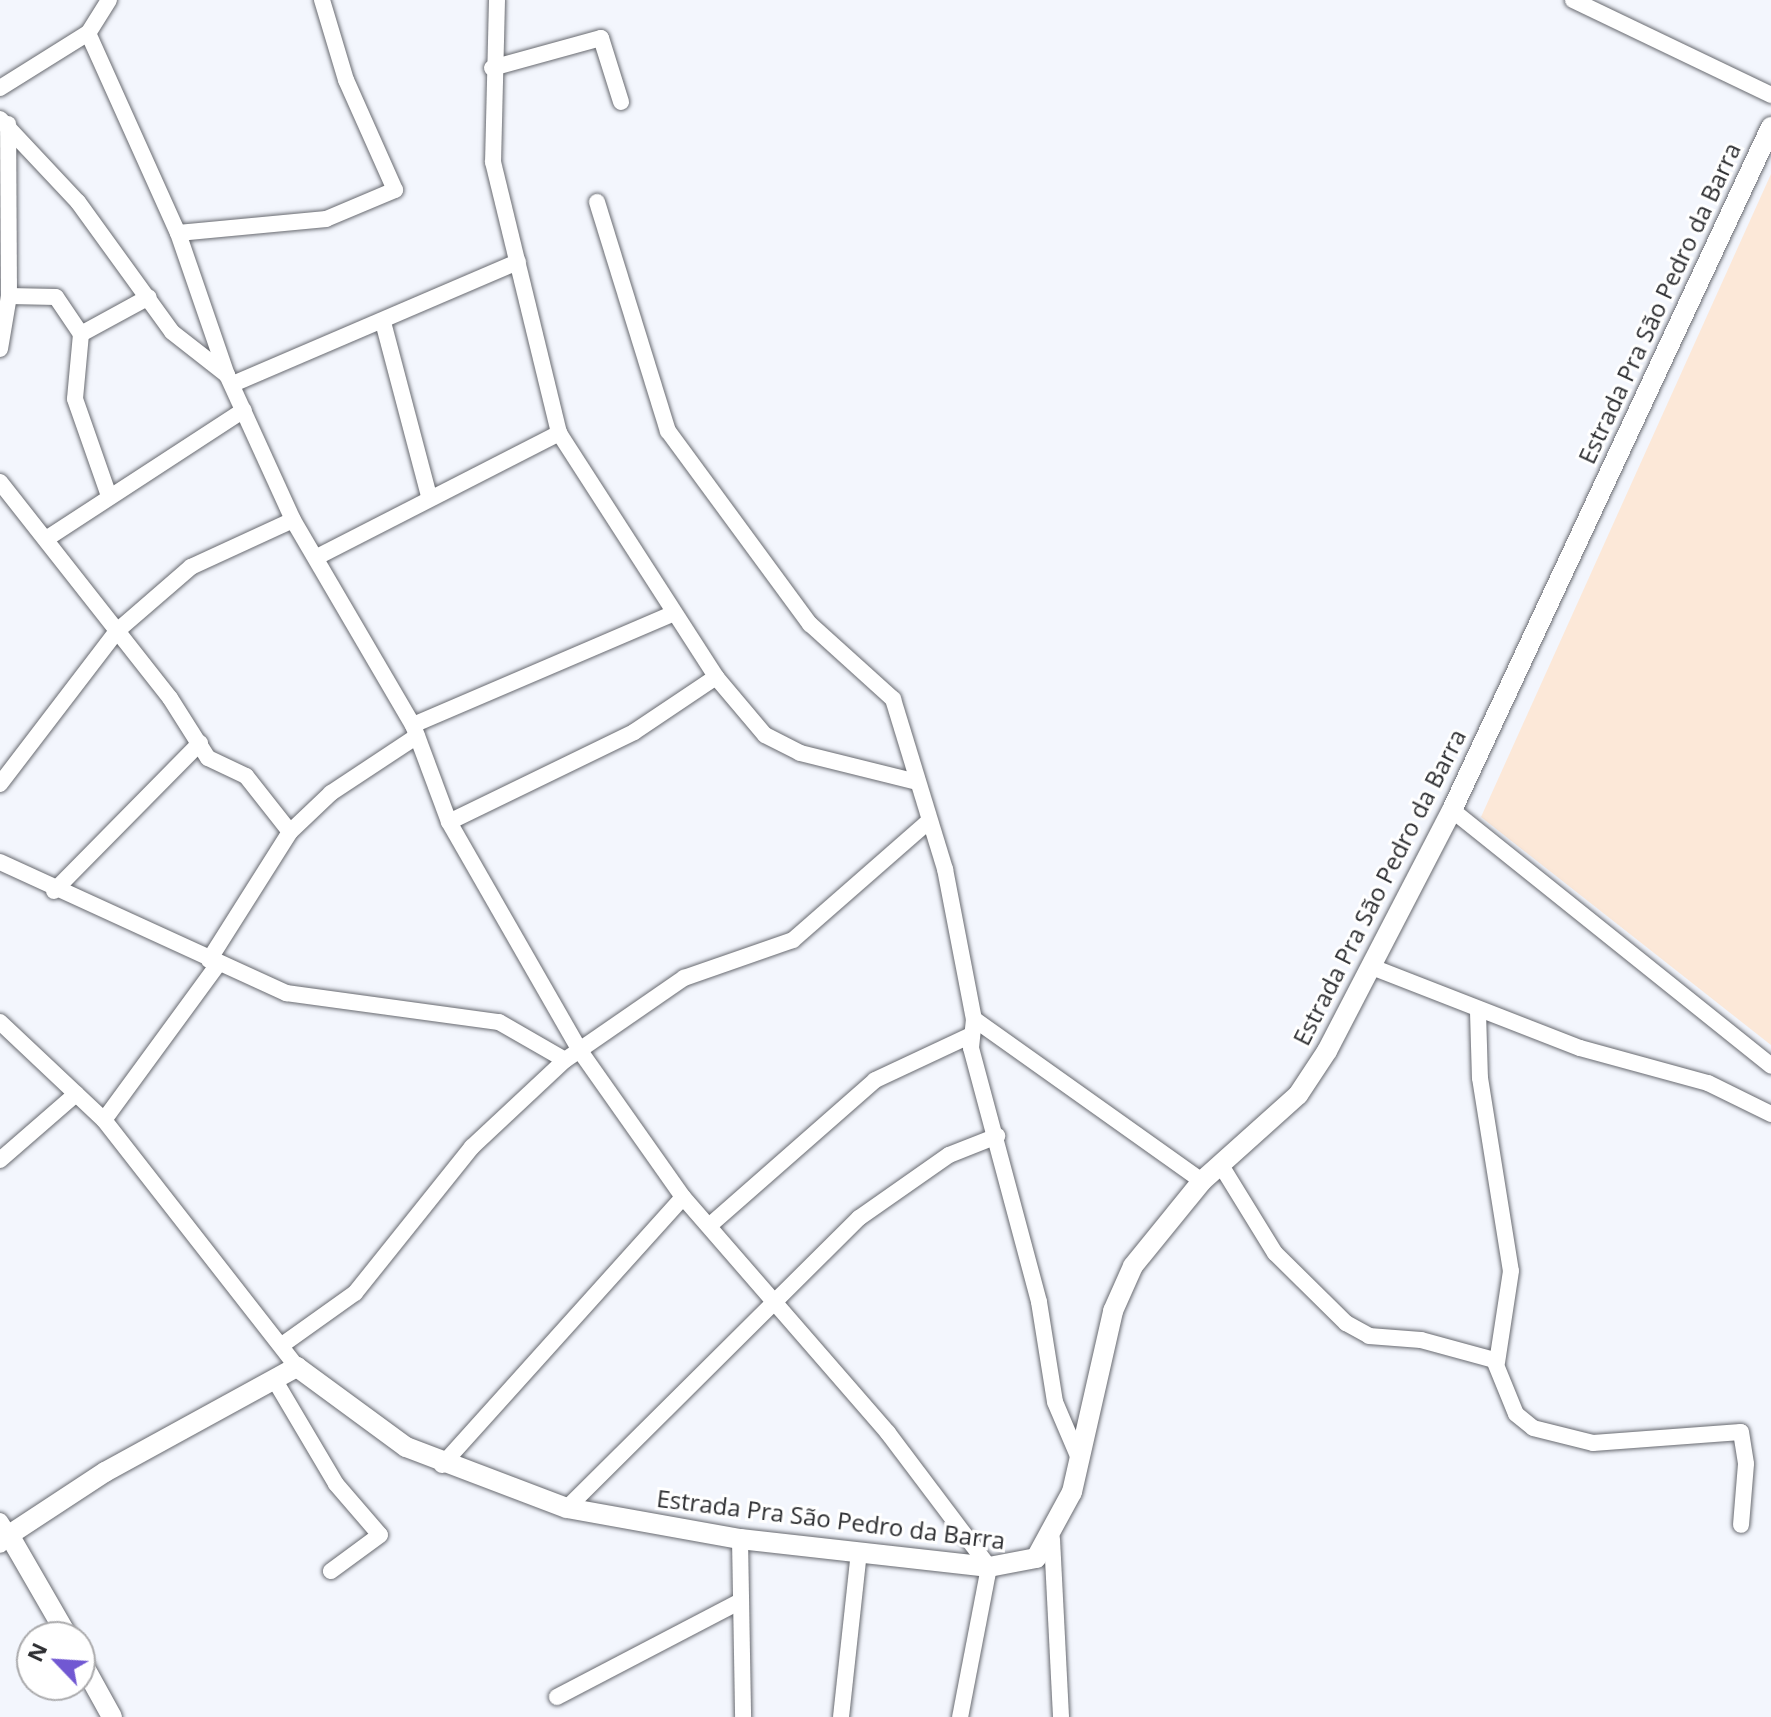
<!DOCTYPE html>
<html>
<head>
<meta charset="utf-8">
<style>
	body { margin:0 }
	#map { position:relative; width:1771px; height:1717px; overflow:hidden; background:#f3f6fd; font-family:"Open Sans",sans-serif }
	div>[style] { position:absolute }
	.industrial>* { inset:0; background:#fce8d8 }
	.roads { filter:drop-shadow(0 0 2px #686a70) drop-shadow(0 0 2px #686a70) }
	.minor>* { height:16px; margin:-8px; padding:0 8px; transform-origin:8px; border-radius:8px; background:#fff }
	.tertiary>* { height:20px; margin:-10px; padding:0 10px; transform-origin:10px; border-radius:10px; background:#fff }
	span { translate:-50% -50%; white-space:nowrap; text-align:center; line-height:1.15; -webkit-text-stroke:6px #fff; paint-order:stroke }
	.street-label { font-size:24px; color:#2d2e31 }
	.north { position:absolute; left:16px; top:1621px; width:80px; height:80px; box-sizing:border-box; background:#fff; border:2px solid #ababad; border-radius:50%; rotate:295deg; font-size:22px; font-weight:700; line-height:32px; text-align:center; color:#2d2e31 }
	.north::after { content:''; display:block; margin:auto; width:28px; height:36px; background:#7158d2; clip-path:polygon(50% 0,100% 100%,50% 72%,0 100%) }
</style>
</head>
<body>
<div id="map">
	<div class="industrial">
		<div style="clip-path:polygon(1771px 174px,1771px 1045px,1481px 817px)"></div>
	</div>
	<div class="roads">
		<div class="minor">
			<div style="left:109px;top:0;width:39px;rotate:122deg"></div>
			<div style="left:88px;top:33px;width:219px;rotate:65.8deg"></div>
			<div style="left:178px;top:233px;width:150px;rotate:71deg"></div>
			<div style="left:497px;top:0;width:162px;rotate:91.4deg"></div>
			<div style="left:493px;top:162px;width:279px;rotate:76.3deg"></div>
			<div style="left:559px;top:433px;width:290px;rotate:57.2deg"></div>
			<div style="left:716px;top:677px;width:76px;rotate:49.8deg"></div>
			<div style="left:765px;top:735px;width:39px;rotate:27deg"></div>
			<div style="left:800px;top:753px;width:121px;rotate:13.9deg"></div>
			<div style="left:1573px;top:0;width:220px;rotate:25.6deg"></div>
			<div style="left:492px;top:68px;width:113px;rotate:-15.4deg"></div>
			<div style="left:601px;top:38px;width:67px;rotate:72.6deg"></div>
			<div style="left:0;top:88px;width:104px;rotate:-32deg"></div>
			<div style="left:0;top:119px;width:114px;rotate:46.8deg"></div>
			<div style="left:78px;top:202px;width:160px;rotate:54.1deg"></div>
			<div style="left:172px;top:332px;width:70px;rotate:38deg"></div>
			<div style="left:227px;top:375px;width:159px;rotate:65.5deg"></div>
			<div style="left:293px;top:520px;width:238px;rotate:59.7deg"></div>
			<div style="left:413px;top:725px;width:103px;rotate:69.6deg"></div>
			<div style="left:449px;top:822px;width:264px;rotate:60.2deg"></div>
			<div style="left:580px;top:1051px;width:179px;rotate:54.8deg"></div>
			<div style="left:683px;top:1197px;width:313px;rotate:49deg"></div>
			<div style="left:888px;top:1433px;width:168px;rotate:53deg"></div>
			<div style="left:989px;top:1567px;width:153px;rotate:100.9deg"></div>
			<div style="left:597px;top:202px;width:240px;rotate:72.8deg"></div>
			<div style="left:668px;top:431px;width:240px;rotate:53.7deg"></div>
			<div style="left:810px;top:624px;width:112px;rotate:42.1deg"></div>
			<div style="left:893px;top:699px;width:178px;rotate:73deg"></div>
			<div style="left:945px;top:869px;width:153px;rotate:79.1deg"></div>
			<div style="left:974px;top:1019px;width:29px;rotate:96deg"></div>
			<div style="left:971px;top:1048px;width:263px;rotate:75deg"></div>
			<div style="left:1039px;top:1302px;width:101px;rotate:80.9deg"></div>
			<div style="left:1055px;top:1402px;width:59px;rotate:66.9deg"></div>
			<div style="left:178px;top:233px;width:149px;rotate:-5.4deg"></div>
			<div style="left:326px;top:219px;width:75px;rotate:-22.8deg"></div>
			<div style="left:395px;top:190px;width:120px;rotate:-114deg"></div>
			<div style="left:346px;top:80px;width:84px;rotate:-106.7deg"></div>
			<div style="left:9px;top:296px;width:47px;rotate:1.2deg"></div>
			<div style="left:56px;top:297px;width:45px;rotate:56deg"></div>
			<div style="left:81px;top:334px;width:65px;rotate:95.3deg"></div>
			<div style="left:75px;top:399px;width:103px;rotate:70.7deg"></div>
			<div style="left:383px;top:322px;width:180px;rotate:75.2deg"></div>
			<div style="left:81px;top:334px;width:77px;rotate:-28.6deg"></div>
			<div style="left:0;top:349px;width:54px;rotate:-80.4deg"></div>
			<div style="left:9px;top:296px;width:172px;rotate:-90.3deg"></div>
			<div style="left:233px;top:384px;width:310px;rotate:-23.2deg"></div>
			<div style="left:0;top:482px;width:275px;rotate:51.8deg"></div>
			<div style="left:170px;top:698px;width:71px;rotate:57.7deg"></div>
			<div style="left:208px;top:758px;width:42px;rotate:25.3deg"></div>
			<div style="left:246px;top:776px;width:71px;rotate:51.8deg"></div>
			<div style="left:46px;top:539px;width:236px;rotate:-33.1deg"></div>
			<div style="left:319px;top:556px;width:270px;rotate:-27.1deg"></div>
			<div style="left:413px;top:725px;width:284px;rotate:-23.2deg"></div>
			<div style="left:0;top:784px;width:193px;rotate:-52.6deg"></div>
			<div style="left:117px;top:631px;width:98px;rotate:-40.9deg"></div>
			<div style="left:191px;top:567px;width:112px;rotate:-24.7deg"></div>
			<div style="left:1452px;top:810px;width:409px;rotate:38.7deg"></div>
			<div style="left:449px;top:822px;width:206px;rotate:-25.9deg"></div>
			<div style="left:634px;top:732px;width:99px;rotate:-33.9deg"></div>
			<div style="left:0;top:862px;width:315px;rotate:24.6deg"></div>
			<div style="left:286px;top:993px;width:215px;rotate:7.8deg"></div>
			<div style="left:499px;top:1022px;width:76px;rotate:29.9deg"></div>
			<div style="left:54px;top:891px;width:208px;rotate:-45.4deg"></div>
			<div style="left:209px;top:960px;width:151px;rotate:-57.7deg"></div>
			<div style="left:290px;top:832px;width:57px;rotate:-43.6deg"></div>
			<div style="left:331px;top:793px;width:103px;rotate:-33.5deg"></div>
			<div style="left:1372px;top:967px;width:223px;rotate:21.3deg"></div>
			<div style="left:1580px;top:1048px;width:133px;rotate:15.3deg"></div>
			<div style="left:1708px;top:1083px;width:70px;rotate:26.2deg"></div>
			<div style="left:1478px;top:1012px;width:66px;rotate:88.3deg"></div>
			<div style="left:1480px;top:1078px;width:195px;rotate:80.9deg"></div>
			<div style="left:1511px;top:1271px;width:92px;rotate:98.7deg"></div>
			<div style="left:974px;top:1019px;width:280px;rotate:35.4deg"></div>
			<div style="left:0;top:1022px;width:143px;rotate:43.3deg"></div>
			<div style="left:104px;top:1120px;width:313px;rotate:52deg"></div>
			<div style="left:104px;top:1120px;width:193px;rotate:-53.8deg"></div>
			<div style="left:0;top:1160px;width:101px;rotate:-41deg"></div>
			<div style="left:1222px;top:1167px;width:101px;rotate:58.4deg"></div>
			<div style="left:1275px;top:1253px;width:100px;rotate:44.6deg"></div>
			<div style="left:1346px;top:1323px;width:26px;rotate:29deg"></div>
			<div style="left:1369px;top:1336px;width:52px;rotate:4.4deg"></div>
			<div style="left:1421px;top:1340px;width:76px;rotate:15.3deg"></div>
			<div style="left:1494px;top:1360px;width:58px;rotate:67.8deg"></div>
			<div style="left:1516px;top:1414px;width:22px;rotate:39deg"></div>
			<div style="left:1533px;top:1428px;width:62px;rotate:14deg"></div>
			<div style="left:1593px;top:1443px;width:148px;rotate:-4.3deg"></div>
			<div style="left:1741px;top:1432px;width:32px;rotate:81deg"></div>
			<div style="left:1746px;top:1464px;width:61px;rotate:94.7deg"></div>
			<div style="left:709px;top:1226px;width:221px;rotate:-41.3deg"></div>
			<div style="left:875px;top:1080px;width:106px;rotate:-25.1deg"></div>
			<div style="left:282px;top:1345px;width:90px;rotate:-35.5deg"></div>
			<div style="left:355px;top:1293px;width:187px;rotate:-51.3deg"></div>
			<div style="left:472px;top:1147px;width:127px;rotate:-43.1deg"></div>
			<div style="left:565px;top:1060px;width:145px;rotate:-34.6deg"></div>
			<div style="left:684px;top:978px;width:115px;rotate:-19.2deg"></div>
			<div style="left:793px;top:940px;width:181px;rotate:-41.2deg"></div>
			<div style="left:274px;top:1379px;width:122px;rotate:59.4deg"></div>
			<div style="left:336px;top:1484px;width:67px;rotate:49.2deg"></div>
			<div style="left:380px;top:1535px;width:61px;rotate:143.7deg"></div>
			<div style="left:442px;top:1465px;width:360px;rotate:-48deg"></div>
			<div style="left:567px;top:1508px;width:412px;rotate:-44.8deg"></div>
			<div style="left:859px;top:1218px;width:110px;rotate:-35deg"></div>
			<div style="left:949px;top:1155px;width:52px;rotate:-21.6deg"></div>
			<div style="left:0;top:1521px;width:17px;rotate:57deg"></div>
			<div style="left:9px;top:1535px;width:13px;rotate:132deg"></div>
			<div style="left:740px;top:1539px;width:178px;rotate:89deg"></div>
			<div style="left:1052px;top:1539px;width:178px;rotate:87.1deg"></div>
			<div style="left:557px;top:1697px;width:205px;rotate:-27.6deg"></div>
			<div style="left:841px;top:1717px;width:166px;rotate:-83.8deg"></div>
		</div>
		<div class="tertiary">
			<div style="left:68px;top:1637px;width:118px;rotate:-120deg"></div>
			<div style="left:9px;top:1535px;width:115px;rotate:-33.3deg"></div>
			<div style="left:105px;top:1472px;width:219px;rotate:-28.7deg"></div>
			<div style="left:297px;top:1367px;width:135px;rotate:36.3deg"></div>
			<div style="left:406px;top:1447px;width:172px;rotate:20.8deg"></div>
			<div style="left:567px;top:1508px;width:176px;rotate:10.2deg"></div>
			<div style="left:740px;top:1539px;width:251px;rotate:6.4deg"></div>
			<div style="left:989px;top:1567px;width:48px;rotate:-10.8deg"></div>
			<div style="left:1036px;top:1558px;width:75px;rotate:-61.4deg"></div>
			<div style="left:1072px;top:1492px;width:186px;rotate:-77.2deg"></div>
			<div style="left:1113px;top:1311px;width:49px;rotate:-66deg"></div>
			<div style="left:1133px;top:1266px;width:109px;rotate:-50.9deg"></div>
			<div style="left:1202px;top:1181px;width:129px;rotate:-41.9deg"></div>
			<div style="left:1298px;top:1095px;width:53px;rotate:-56.6deg"></div>
			<div style="left:1327px;top:1051px;width:271px;rotate:-62.6deg"></div>
			<div style="left:1452px;top:810px;width:754px;rotate:-64.96deg"></div>
			<div style="left:80px;top:1659px;width:66px;rotate:61.1deg"></div>
		</div>
	</div>
	<div class="street-label">
		<span style="left:1659px;top:303px;rotate:-65deg">Estrada Pra São Pedro da Barra</span>
		<span style="left:1379px;top:887px;rotate:-63deg">Estrada Pra São Pedro da Barra</span>
		<span style="left:831px;top:1519px;rotate:7deg">Estrada Pra São Pedro da Barra</span>
	</div>
	<div class="north">N</div>
</div>
</body>
</html>
